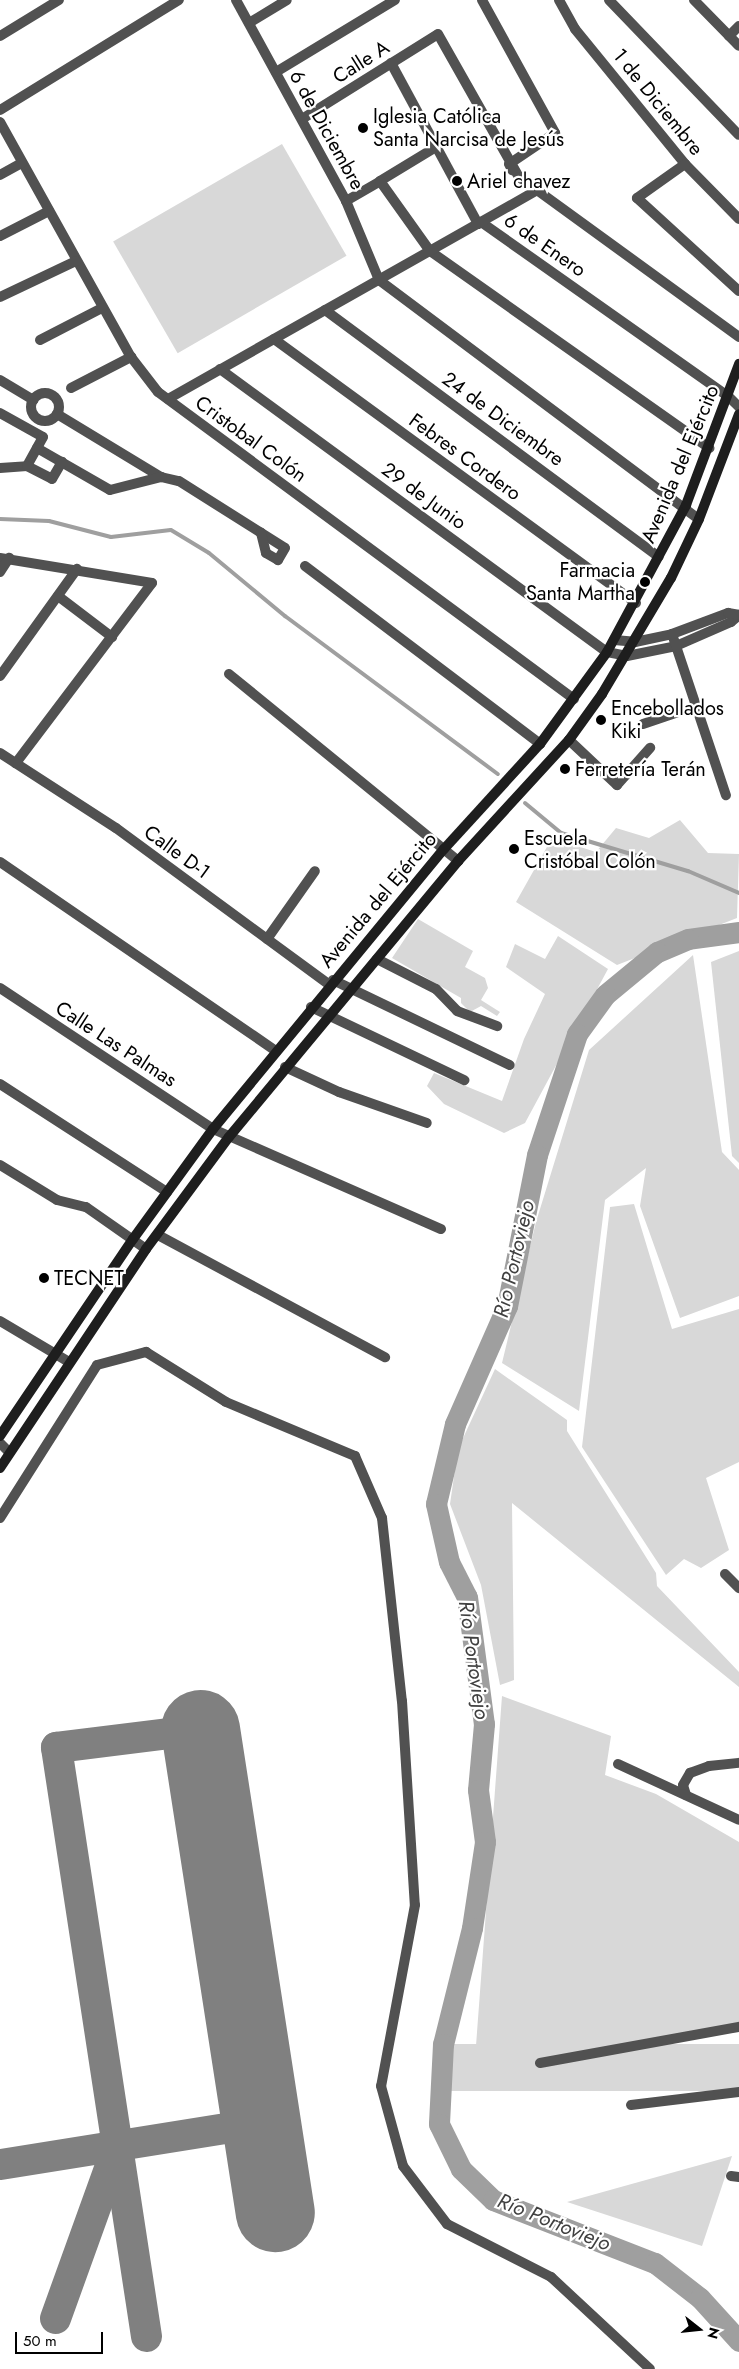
<!DOCTYPE html>
<html>
<head>
<meta charset="utf-8">
<style>
	body { margin:0 }
	#map { position:relative; width:739px; height:2369px; overflow:hidden; background:#fff; font-family:Jost,sans-serif }
	div>[style] { position:absolute }
	.green>* { inset:0; background:#d8d8d8; transform-origin:0 0 }
	.stream>* { height:4px; margin:-2px; padding:0 2px; transform-origin:2px; border-radius:2px; background:#9f9f9f }
	.river>* { height:21px; margin:-10.5px; padding:0 10.5px; transform-origin:10.5px; border-radius:10.5px; background:#9f9f9f }
	.taxiway>* { height:31px; margin:-15.5px; padding:0 15.5px; transform-origin:15.5px; border-radius:15.5px; background:#808080 }
	.runway>* { height:79px; margin:-39.5px; padding:0 39.5px; transform-origin:39.5px; border-radius:39.5px; background:#808080 }
	.minor>* { height:10px; margin:-5px; padding:0 5px; transform-origin:5px; border-radius:5px; background:#515151 }
	.minor>.ring { margin:-5px; padding:0; box-sizing:content-box; background:none; border:10px solid #515151; border-radius:50% }
	.secondary>* { height:10px; margin:-5px; padding:0 5px; transform-origin:5px; border-radius:5px; background:#1e1e1e }
	.dots>* { width:14px; height:14px; translate:-50% -50%; box-sizing:border-box; border:2px solid #fff; border-radius:50% }
	span { translate:-50% -50%; white-space:nowrap; text-align:center; line-height:1.15; -webkit-text-stroke:4.5px #fff; paint-order:stroke }
	.street-label { font-size:20px; color:#000 }
	.poi-label { font-size:20px; color:#000 }
	.left { translate:0 -50%; text-align:left }
	.right { translate:-100% -50%; text-align:right }
	.water-label { font-size:21px; color:#404040; font-style:italic }
	.north { position:absolute; left:674px; top:2304px; width:50px; height:50px; -webkit-text-stroke:4px #fff; paint-order:stroke; rotate:106deg; font-size:14px; font-weight:700; line-height:20px; text-align:center; color:#000 }
	.north::after { content:''; display:block; margin:auto; width:18px; height:22px; background:#000; clip-path:polygon(50% 0,100% 100%,50% 72%,0 100%) }
	.scale { position:absolute; left:15px; top:2332px; width:88px; height:22px; box-sizing:border-box; border:2px solid #000; border-top:0; padding-left:6px; font-size:15px; line-height:18px; white-space:nowrap; color:#000; -webkit-text-stroke:4px #fff; paint-order:stroke }
</style>
</head>
<body>
<div id="map">
	<div class="green">
		<div style="left:282px;top:144px;width:129px;height:195px;rotate:60deg"></div>
		<div style="clip-path:polygon(680px 820px,708px 853px,739px 854px,737px 918px,617px 965px,516px 902px,552px 838px,596px 852px,616px 828px,649px 838px)"></div>
		<div style="clip-path:polygon(418px 919px,473px 951px,465px 967px,485px 978px,488px 988px,481px 1000px,500px 1012px,497px 1016px,481px 1006px,470px 1012px,461px 1003px,461px 998px,392px 958px)"></div>
		<div style="clip-path:polygon(558px 936px,608px 969px,525px 1123px,504px 1133px,444px 1104px,427px 1086px,434px 1073px,502px 1101px,524px 1039px,545px 994px,506px 967px,515px 944px,545px 959px)"></div>
		<div style="clip-path:polygon(739px 951px,739px 1163px,732px 1156px,711px 962px)"></div>
		<div style="clip-path:polygon(693px 955px,722px 1152px,739px 1170px,739px 1296px,680px 1318px,640px 1206px,646px 1168px,605px 1200px,579px 1411px,502px 1363px,536px 1222px,589px 1050px)"></div>
		<div style="clip-path:polygon(634px 1204px,672px 1329px,739px 1309px,739px 1462px,706px 1478px,729px 1550px,701px 1568px,684px 1559px,666px 1575px,582px 1447px,610px 1207px)"></div>
		<div style="clip-path:polygon(495px 1369px,567px 1420px,567px 1431px,656px 1573px,657px 1586px,739px 1672px,739px 1687px,512px 1503px,514px 1680px,500px 1685px,481px 1585px,450px 1504px,458px 1449px)"></div>
		<div style="clip-path:polygon(502px 1696px,611px 1736px,605px 1775px,656px 1794px,739px 1842px,739px 2025px,473px 2086px)"></div>
		<div style="left:739px;top:2044px;width:47px;height:288px;rotate:90deg"></div>
		<div style="clip-path:polygon(732px 2156px,702px 2246px,567px 2202px)"></div>
	</div>
	<div class="stream">
		<div style="left:0;top:519px;width:49px;rotate:2.3deg"></div>
		<div style="left:49px;top:521px;width:64px;rotate:14.5deg"></div>
		<div style="left:111px;top:537px;width:60px;rotate:-6.7deg"></div>
		<div style="left:171px;top:530px;width:44px;rotate:31.2deg"></div>
		<div style="left:209px;top:553px;width:99px;rotate:39.7deg"></div>
		<div style="left:285px;top:616px;width:265px;rotate:36.6deg"></div>
		<div style="left:525px;top:803px;width:47px;rotate:39.8deg"></div>
		<div style="left:561px;top:833px;width:133px;rotate:16.7deg"></div>
		<div style="left:688px;top:871px;width:56px;rotate:23.3deg"></div>
	</div>
	<div class="river">
		<div style="left:739px;top:932px;width:51px;rotate:172.2deg"></div>
		<div style="left:688px;top:939px;width:34px;rotate:157deg"></div>
		<div style="left:657px;top:952px;width:67px;rotate:140.4deg"></div>
		<div style="left:605px;top:995px;width:48px;rotate:125.7deg"></div>
		<div style="left:577px;top:1034px;width:127px;rotate:108.3deg"></div>
		<div style="left:537px;top:1155px;width:154px;rotate:101.2deg"></div>
		<div style="left:507px;top:1306px;width:129px;rotate:113.8deg"></div>
		<div style="left:455px;top:1424px;width:82px;rotate:103.4deg"></div>
		<div style="left:436px;top:1504px;width:59px;rotate:77.4deg"></div>
		<div style="left:449px;top:1562px;width:39px;rotate:63deg"></div>
		<div style="left:467px;top:1597px;width:128px;rotate:82.4deg"></div>
		<div style="left:484px;top:1724px;width:66px;rotate:95.2deg"></div>
		<div style="left:478px;top:1790px;width:52px;rotate:82.3deg"></div>
		<div style="left:485px;top:1842px;width:87px;rotate:98.6deg"></div>
		<div style="left:472px;top:1928px;width:120px;rotate:104deg"></div>
		<div style="left:443px;top:2044px;width:80px;rotate:92.9deg"></div>
		<div style="left:439px;top:2124px;width:50px;rotate:63.9deg"></div>
		<div style="left:461px;top:2169px;width:45px;rotate:44.1deg"></div>
		<div style="left:493px;top:2200px;width:174px;rotate:21.3deg"></div>
		<div style="left:655px;top:2263px;width:57px;rotate:37.9deg"></div>
		<div style="left:700px;top:2298px;width:58px;rotate:47.8deg"></div>
	</div>
	<div class="taxiway">
		<div style="left:0;top:2164px;width:264px;rotate:-9.1deg"></div>
		<div style="left:55px;top:2318px;width:180px;rotate:-70.2deg"></div>
		<div style="left:146px;top:2336px;width:596px;rotate:-98.69deg"></div>
		<div style="left:56px;top:1747px;width:145px;rotate:-7.1deg"></div>
	</div>
	<div class="runway">
		<div style="left:200px;top:1729px;width:489px;rotate:81.2deg"></div>
	</div>
	<div class="minor">
		<div style="left:236px;top:0;width:229px;rotate:61.3deg"></div>
		<div style="left:346px;top:201px;width:86px;rotate:67.3deg"></div>
		<div style="left:379px;top:280px;width:399px;rotate:36.8deg"></div>
		<div style="left:482px;top:0;width:152px;rotate:61.2deg"></div>
		<div style="left:555px;top:133px;width:55px;rotate:146deg"></div>
		<div style="left:509px;top:164px;width:7px;rotate:63deg"></div>
		<div style="left:559px;top:0;width:33px;rotate:61deg"></div>
		<div style="left:575px;top:29px;width:174px;rotate:50.8deg"></div>
		<div style="left:685px;top:164px;width:77px;rotate:45.5deg"></div>
		<div style="left:609px;top:0;width:187px;rotate:46.1deg"></div>
		<div style="left:694px;top:0;width:64px;rotate:45.6deg"></div>
		<div style="left:249px;top:23px;width:44px;rotate:-31.2deg"></div>
		<div style="left:0;top:36px;width:69px;rotate:-31.4deg"></div>
		<div style="left:729px;top:36px;width:14px;rotate:-45deg"></div>
		<div style="left:391px;top:63px;width:183px;rotate:61.6deg"></div>
		<div style="left:478px;top:224px;width:4px;rotate:-34deg"></div>
		<div style="left:481px;top:222px;width:302px;rotate:35.2deg"></div>
		<div style="left:728px;top:396px;width:16px;rotate:45deg"></div>
		<div style="left:276px;top:72px;width:139px;rotate:-31.2deg"></div>
		<div style="left:0;top:110px;width:210px;rotate:-31.6deg"></div>
		<div style="left:302px;top:119px;width:160px;rotate:-32deg"></div>
		<div style="left:438px;top:34px;width:164px;rotate:60.5deg"></div>
		<div style="left:519px;top:177px;width:272px;rotate:36deg"></div>
		<div style="left:0;top:122px;width:269px;rotate:60.9deg"></div>
		<div style="left:131px;top:357px;width:44px;rotate:52.4deg"></div>
		<div style="left:158px;top:392px;width:517px;rotate:36.43deg"></div>
		<div style="left:685px;top:164px;width:59px;rotate:144.7deg"></div>
		<div style="left:637px;top:198px;width:138px;rotate:42.4deg"></div>
		<div style="left:0;top:175px;width:25px;rotate:-29deg"></div>
		<div style="left:380px;top:181px;width:66px;rotate:-31.3deg"></div>
		<div style="left:346px;top:201px;width:39px;rotate:-30deg"></div>
		<div style="left:380px;top:181px;width:86px;rotate:54.5deg"></div>
		<div style="left:430px;top:251px;width:342px;rotate:35.2deg"></div>
		<div style="left:0;top:236px;width:55px;rotate:-27deg"></div>
		<div style="left:0;top:297px;width:84px;rotate:-25.3deg"></div>
		<div style="left:325px;top:310px;width:415px;rotate:36.5deg"></div>
		<div style="left:274px;top:339px;width:448px;rotate:36.1deg"></div>
		<div style="left:40px;top:340px;width:70px;rotate:-27.3deg"></div>
		<div style="left:220px;top:369px;width:479px;rotate:36.2deg"></div>
		<div style="left:607px;top:652px;width:20px;rotate:11deg"></div>
		<div style="left:627px;top:656px;width:50px;rotate:-11.5deg"></div>
		<div style="left:676px;top:646px;width:60px;rotate:-23.6deg"></div>
		<div style="left:731px;top:622px;width:11px;rotate:-41deg"></div>
		<div style="left:0;top:380px;width:39px;rotate:31deg"></div>
		<div style="left:71px;top:388px;width:68px;rotate:-27.3deg"></div>
		<div class="ring" style="left:31px;top:393px;width:18px;height:18px"></div>
		<div style="left:168px;top:399px;width:423px;rotate:-29.5deg"></div>
		<div style="left:0;top:413px;width:49px;rotate:29.2deg"></div>
		<div style="left:43px;top:437px;width:33px;rotate:119deg"></div>
		<div style="left:57px;top:414px;width:122px;rotate:31.2deg"></div>
		<div style="left:161px;top:477px;width:18px;rotate:13deg"></div>
		<div style="left:179px;top:481px;width:125px;rotate:32.3deg"></div>
		<div style="left:285px;top:548px;width:14px;rotate:120deg"></div>
		<div style="left:278px;top:560px;width:14px;rotate:-150deg"></div>
		<div style="left:266px;top:553px;width:21px;rotate:-104deg"></div>
		<div style="left:37px;top:448px;width:84px;rotate:29.9deg"></div>
		<div style="left:110px;top:490px;width:53px;rotate:-14.3deg"></div>
		<div style="left:0;top:468px;width:27px;rotate:-4deg"></div>
		<div style="left:27px;top:466px;width:28px;rotate:27deg"></div>
		<div style="left:52px;top:479px;width:20px;rotate:-60deg"></div>
		<div style="left:0;top:558px;width:154px;rotate:9.3deg"></div>
		<div style="left:152px;top:583px;width:226px;rotate:127.1deg"></div>
		<div style="left:305px;top:566px;width:295px;rotate:37.1deg"></div>
		<div style="left:0;top:572px;width:17px;rotate:-57deg"></div>
		<div style="left:58px;top:596px;width:68px;rotate:37.2deg"></div>
		<div style="left:672px;top:634px;width:170px;rotate:71.5deg"></div>
		<div style="left:614px;top:640px;width:21px;rotate:5deg"></div>
		<div style="left:635px;top:642px;width:38px;rotate:-12deg"></div>
		<div style="left:672px;top:634px;width:60px;rotate:-20.6deg"></div>
		<div style="left:728px;top:613px;width:11px;rotate:10deg"></div>
		<div style="left:229px;top:674px;width:296px;rotate:39.2deg"></div>
		<div style="left:0;top:676px;width:132px;rotate:-54.3deg"></div>
		<div style="left:643px;top:724px;width:56px;rotate:-18.8deg"></div>
		<div style="left:569px;top:740px;width:66px;rotate:43.2deg"></div>
		<div style="left:617px;top:785px;width:50px;rotate:-48.3deg"></div>
		<div style="left:0;top:753px;width:138px;rotate:32.9deg"></div>
		<div style="left:116px;top:828px;width:265px;rotate:36.3deg"></div>
		<div style="left:0;top:862px;width:335px;rotate:34.4deg"></div>
		<div style="left:267px;top:939px;width:83px;rotate:-54.8deg"></div>
		<div style="left:377px;top:959px;width:66px;rotate:27deg"></div>
		<div style="left:436px;top:989px;width:30px;rotate:46deg"></div>
		<div style="left:457px;top:1011px;width:43px;rotate:20.6deg"></div>
		<div style="left:333px;top:980px;width:196px;rotate:25.7deg"></div>
		<div style="left:0;top:988px;width:255px;rotate:33.5deg"></div>
		<div style="left:213px;top:1129px;width:249px;rotate:23.7deg"></div>
		<div style="left:311px;top:1007px;width:170px;rotate:25.5deg"></div>
		<div style="left:285px;top:1067px;width:60px;rotate:24.8deg"></div>
		<div style="left:339px;top:1092px;width:93px;rotate:19.4deg"></div>
		<div style="left:0;top:1084px;width:199px;rotate:32.9deg"></div>
		<div style="left:0;top:1165px;width:67px;rotate:31.6deg"></div>
		<div style="left:57px;top:1200px;width:30px;rotate:14deg"></div>
		<div style="left:86px;top:1207px;width:73px;rotate:35deg"></div>
		<div style="left:158px;top:1235px;width:258px;rotate:28.3deg"></div>
		<div style="left:0;top:1321px;width:80px;rotate:30.7deg"></div>
		<div style="left:0;top:1443px;width:13px;rotate:45deg"></div>
		<div style="left:0;top:1518px;width:181px;rotate:-57.6deg"></div>
		<div style="left:97px;top:1365px;width:51px;rotate:-14.9deg"></div>
		<div style="left:146px;top:1352px;width:94px;rotate:32deg"></div>
		<div style="left:226px;top:1402px;width:140px;rotate:22.7deg"></div>
		<div style="left:355px;top:1456px;width:68px;rotate:66.5deg"></div>
		<div style="left:382px;top:1518px;width:184px;rotate:83.8deg"></div>
		<div style="left:402px;top:1701px;width:204px;rotate:86.4deg"></div>
		<div style="left:415px;top:1905px;width:184px;rotate:100.6deg"></div>
		<div style="left:381px;top:2086px;width:83px;rotate:74.6deg"></div>
		<div style="left:403px;top:2166px;width:73px;rotate:52.8deg"></div>
		<div style="left:447px;top:2224px;width:117px;rotate:27deg"></div>
		<div style="left:551px;top:2277px;width:135px;rotate:42.9deg"></div>
		<div style="left:725px;top:1574px;width:20px;rotate:45deg"></div>
		<div style="left:618px;top:1764px;width:133px;rotate:24.8deg"></div>
		<div style="left:686px;top:1795px;width:10px;rotate:-107deg"></div>
		<div style="left:683px;top:1785px;width:14px;rotate:-60deg"></div>
		<div style="left:690px;top:1773px;width:20px;rotate:-20deg"></div>
		<div style="left:709px;top:1766px;width:30px;rotate:-6deg"></div>
		<div style="left:540px;top:2063px;width:202px;rotate:-10.3deg"></div>
		<div style="left:631px;top:2105px;width:109px;rotate:-6.9deg"></div>
		<div style="left:731px;top:2176px;width:8px;rotate:7deg"></div>
	</div>
	<div class="secondary">
		<div style="left:0;top:1436px;width:238px;rotate:-56deg"></div>
		<div style="left:133px;top:1239px;width:136px;rotate:-54deg"></div>
		<div style="left:213px;top:1129px;width:363px;rotate:-50.5deg"></div>
		<div style="left:444px;top:849px;width:142px;rotate:-47.6deg"></div>
		<div style="left:540px;top:744px;width:114px;rotate:-53.9deg"></div>
		<div style="left:607px;top:652px;width:167px;rotate:-61.7deg"></div>
		<div style="left:686px;top:505px;width:151px;rotate:-69.4deg"></div>
		<div style="left:0;top:1468px;width:263px;rotate:-56.3deg"></div>
		<div style="left:146px;top:1249px;width:139px;rotate:-53.5deg"></div>
		<div style="left:229px;top:1137px;width:359px;rotate:-50.3deg"></div>
		<div style="left:458px;top:861px;width:164px;rotate:-47.5deg"></div>
		<div style="left:569px;top:740px;width:57px;rotate:-54.3deg"></div>
		<div style="left:602px;top:694px;width:135px;rotate:-59.3deg"></div>
		<div style="left:671px;top:578px;width:65px;rotate:-64.6deg"></div>
		<div style="left:699px;top:519px;width:112px;rotate:-69.1deg"></div>
	</div>
	<div class="dots">
		<div style="left:363px;top:128px;background:#000"></div>
		<div style="left:457px;top:181px;background:#000"></div>
		<div style="left:645px;top:582px;background:#000"></div>
		<div style="left:601px;top:720px;background:#000"></div>
		<div style="left:565px;top:769px;background:#000"></div>
		<div style="left:514px;top:849px;background:#000"></div>
		<div style="left:44px;top:1278px;background:#000"></div>
	</div>
	<div class="street-label">
		<span style="left:361px;top:62px;rotate:-32deg">Calle A</span>
		<span style="left:658px;top:102px;rotate:51deg">1 de Diciembre</span>
		<span style="left:327px;top:130px;rotate:61deg">6 de Diciembre</span>
		<span style="left:545px;top:245px;rotate:35deg">6 de Enero</span>
		<span style="left:503px;top:419px;rotate:36deg">24 de Diciembre</span>
		<span style="left:251px;top:439px;rotate:36deg">Cristobal Colón</span>
		<span style="left:465px;top:457px;rotate:36deg">Febres Cordero</span>
		<span style="left:680px;top:464px;rotate:-67deg">Avenida del Ejército</span>
		<span style="left:424px;top:496px;rotate:36deg">29 de Junio</span>
		<span style="left:177px;top:852px;rotate:36deg">Calle D-1</span>
		<span style="left:378px;top:900px;rotate:-50deg">Avenida del Ejército</span>
		<span style="left:116px;top:1044px;rotate:33deg">Calle Las Palmas</span>
	</div>
	<div class="poi-label">
		<span class="left" style="left:373px;top:128px">Iglesia Católica<br>Santa Narcisa de Jesús</span>
		<span class="left" style="left:467px;top:181px">Ariel chavez</span>
		<span class="right" style="left:635px;top:582px">Farmacia<br>Santa Martha</span>
		<span class="left" style="left:611px;top:720px">Encebollados<br>Kiki</span>
		<span class="left" style="left:575px;top:769px">Ferretería Terán</span>
		<span class="left" style="left:524px;top:850px">Escuela<br>Cristóbal Colón</span>
		<span class="left" style="left:54px;top:1278px">TECNET</span>
	</div>
	<div class="water-label">
		<span style="left:514px;top:1259px;rotate:-77deg">Río Portoviejo</span>
		<span style="left:474px;top:1660px;rotate:82deg">Río Portoviejo</span>
		<span style="left:554px;top:2222px;rotate:22deg">Río Portoviejo</span>
	</div>
	<div class="north">N</div>
	<div class="scale">50 m</div>
</div>
</body>
</html>
